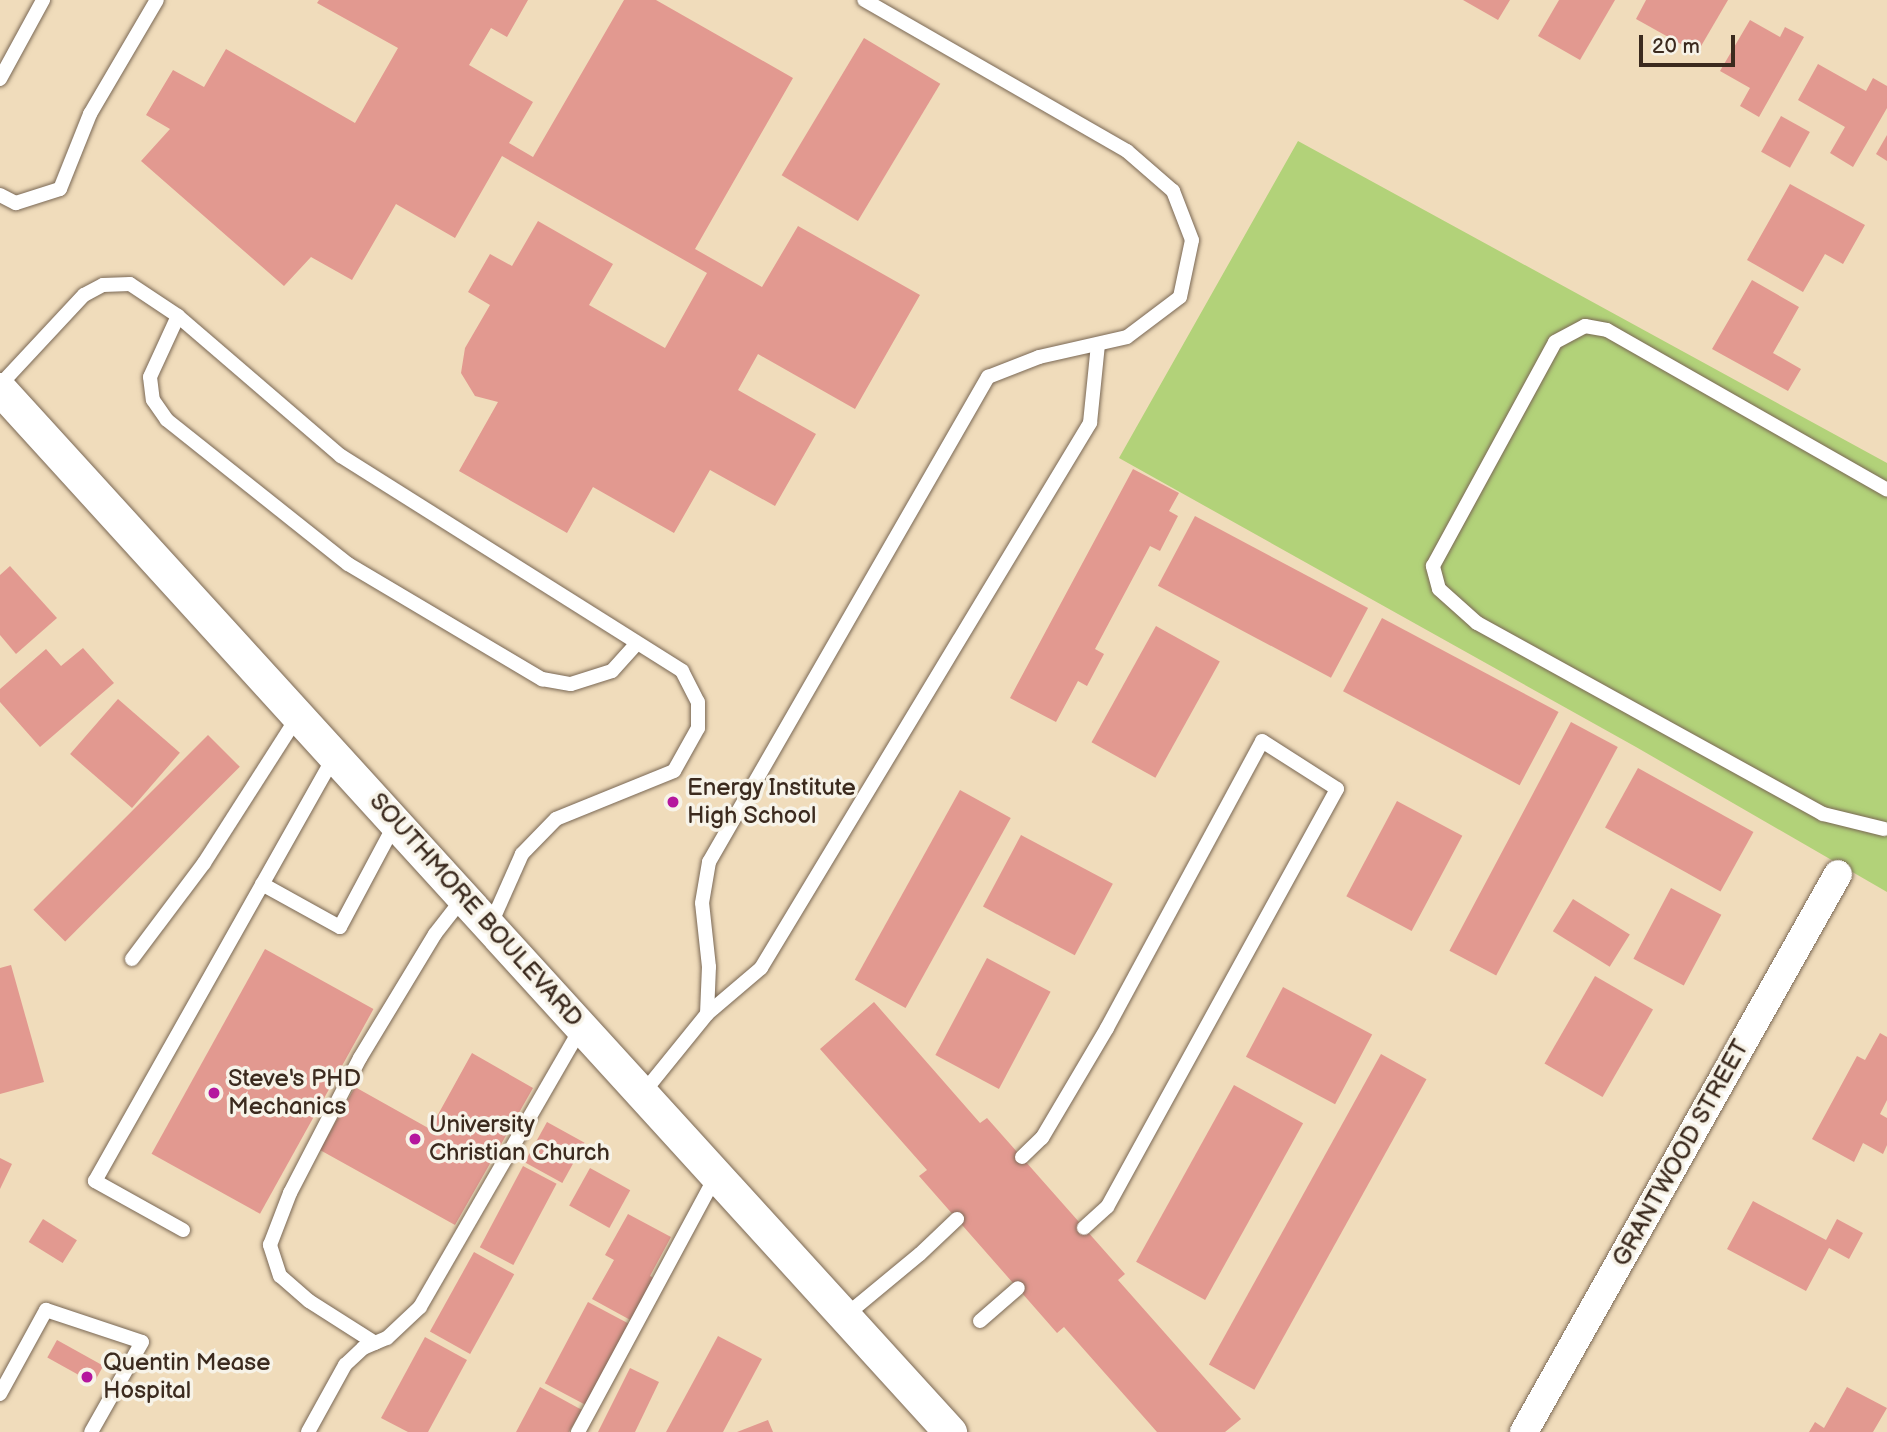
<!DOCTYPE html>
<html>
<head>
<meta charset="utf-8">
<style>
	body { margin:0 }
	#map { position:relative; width:1887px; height:1432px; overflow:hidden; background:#f0dcbb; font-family:"Balsamiq Sans",sans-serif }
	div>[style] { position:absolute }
	.green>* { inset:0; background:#b2d279 }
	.building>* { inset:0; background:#e29990; transform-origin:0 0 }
	.roads { filter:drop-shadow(0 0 2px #7a6855) drop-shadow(0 0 2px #7a6855) }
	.service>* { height:14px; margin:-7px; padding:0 7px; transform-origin:7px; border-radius:7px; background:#fff }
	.minor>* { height:28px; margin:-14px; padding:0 14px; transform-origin:14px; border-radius:14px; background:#fff }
	.tertiary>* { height:33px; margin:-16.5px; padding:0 16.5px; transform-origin:16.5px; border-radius:16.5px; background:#fff }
	.dots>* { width:19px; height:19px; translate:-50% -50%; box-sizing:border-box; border:4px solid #f7f3e8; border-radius:50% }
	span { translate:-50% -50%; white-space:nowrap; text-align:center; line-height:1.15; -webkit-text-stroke:7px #f7f3e8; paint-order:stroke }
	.poi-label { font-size:24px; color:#3b2a1e }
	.left { translate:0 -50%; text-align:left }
	.street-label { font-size:24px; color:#3b2a1e }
	.scale { position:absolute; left:1639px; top:35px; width:96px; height:32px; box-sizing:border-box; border:4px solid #3b2a1e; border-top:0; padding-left:9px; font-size:21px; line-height:24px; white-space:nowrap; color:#3b2a1e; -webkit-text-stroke:5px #f7f3e8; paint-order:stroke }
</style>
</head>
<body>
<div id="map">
	<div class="green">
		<div style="clip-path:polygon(1298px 141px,1887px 463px,1887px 892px,1636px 747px,1119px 458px)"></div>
	</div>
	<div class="building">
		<div style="clip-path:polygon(319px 0,528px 0,507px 37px,491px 28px,469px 65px,533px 102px,509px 143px,533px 157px,624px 0,656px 0,793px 78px,695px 249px,762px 287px,798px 226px,920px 295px,855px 409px,758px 354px,738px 390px,816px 434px,775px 506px,710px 470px,674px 533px,593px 487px,567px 533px,459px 471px,498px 402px,475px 396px,461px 373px,465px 348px,490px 305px,468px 292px,490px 254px,512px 266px,538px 221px,613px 264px,589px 305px,665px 348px,707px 273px,502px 156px,455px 238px,396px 204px,352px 280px,311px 257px,284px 286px,141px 161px,170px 129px,146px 115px,173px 70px,204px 87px,226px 49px,355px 123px,398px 48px,317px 3px)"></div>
		<div style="clip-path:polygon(1463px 0,1510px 0,1498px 20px)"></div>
		<div style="clip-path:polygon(1559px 0,1615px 0,1580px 60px,1538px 36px)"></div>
		<div style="clip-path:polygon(1646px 0,1728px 0,1697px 53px,1636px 19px)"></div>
		<div style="clip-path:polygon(1750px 20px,1780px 37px,1785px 27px,1804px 37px,1759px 117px,1740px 106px,1750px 88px,1720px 71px)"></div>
		<div style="left:864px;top:38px;width:89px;height:160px;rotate:31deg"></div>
		<div style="clip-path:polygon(1818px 64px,1866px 91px,1873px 78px,1887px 86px,1887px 108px,1853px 167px,1830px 153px,1845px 127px,1798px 100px)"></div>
		<div style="left:1781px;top:116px;width:33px;height:41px;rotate:29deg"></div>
		<div style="clip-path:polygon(1887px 135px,1887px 161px,1876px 154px)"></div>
		<div style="clip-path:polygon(1790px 184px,1865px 225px,1843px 264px,1825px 254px,1803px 292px,1747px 260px)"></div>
		<div style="clip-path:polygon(1752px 280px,1799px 307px,1773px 353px,1801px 369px,1788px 391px,1712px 349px)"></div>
		<div style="clip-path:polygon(1133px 469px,1179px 493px,1169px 511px,1178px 516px,1160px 551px,1150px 546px,1095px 649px,1104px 654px,1087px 686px,1078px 681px,1056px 722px,1010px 698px)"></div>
		<div style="left:1195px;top:516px;width:196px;height:79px;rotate:28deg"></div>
		<div style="clip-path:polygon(10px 566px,57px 618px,16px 654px,0 635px,0 575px)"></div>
		<div style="left:1382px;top:618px;width:200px;height:83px;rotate:28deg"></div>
		<div style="left:1156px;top:626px;width:73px;height:133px;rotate:29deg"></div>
		<div style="clip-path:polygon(83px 648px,114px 683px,40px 747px,0 702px,0 689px,46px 649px,61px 666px)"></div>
		<div style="left:118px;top:699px;width:82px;height:73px;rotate:41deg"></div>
		<div style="left:1571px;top:722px;width:53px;height:259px;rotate:28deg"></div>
		<div style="left:208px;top:735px;width:45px;height:247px;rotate:45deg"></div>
		<div style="left:1638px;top:768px;width:132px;height:68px;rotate:29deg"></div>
		<div style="left:960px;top:790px;width:58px;height:217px;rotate:29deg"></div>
		<div style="left:1397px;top:801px;width:74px;height:108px;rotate:28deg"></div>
		<div style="left:1021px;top:835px;width:104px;height:81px;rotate:28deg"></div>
		<div style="left:1671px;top:888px;width:57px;height:80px;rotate:28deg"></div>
		<div style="left:1573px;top:899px;width:67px;height:38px;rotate:32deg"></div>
		<div style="left:265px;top:949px;width:124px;height:234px;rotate:29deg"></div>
		<div style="left:987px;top:958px;width:72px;height:110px;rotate:28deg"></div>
		<div style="clip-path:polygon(11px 965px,44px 1082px,0 1094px,0 968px)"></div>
		<div style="left:1595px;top:976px;width:67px;height:101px;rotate:30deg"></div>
		<div style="left:1283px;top:987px;width:101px;height:79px;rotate:28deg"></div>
		<div style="clip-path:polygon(874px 1002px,980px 1123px,987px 1118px,1125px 1274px,1118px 1280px,1241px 1419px,1225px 1432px,1157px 1432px,1064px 1327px,1057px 1333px,919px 1176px,927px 1170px,820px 1049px)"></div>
		<div style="clip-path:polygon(1880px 1033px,1887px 1037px,1887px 1100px,1880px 1114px,1887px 1118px,1887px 1145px,1883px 1154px,1863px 1143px,1854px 1162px,1812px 1139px,1857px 1056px,1865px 1060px)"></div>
		<div style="clip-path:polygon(472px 1053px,533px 1088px,455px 1225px,320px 1150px,355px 1087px,430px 1129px)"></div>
		<div style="left:1381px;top:1054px;width:52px;height:355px;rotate:29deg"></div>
		<div style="left:1234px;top:1085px;width:79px;height:202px;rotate:29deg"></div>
		<div style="left:547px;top:1122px;width:43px;height:46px;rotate:29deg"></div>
		<div style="clip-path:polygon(0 1158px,12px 1164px,0 1189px)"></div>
		<div style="left:523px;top:1166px;width:38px;height:92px;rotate:28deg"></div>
		<div style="left:590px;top:1168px;width:46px;height:43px;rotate:29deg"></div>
		<div style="clip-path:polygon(1753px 1201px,1826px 1240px,1837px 1219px,1863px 1233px,1849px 1259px,1829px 1248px,1806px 1291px,1727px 1249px)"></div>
		<div style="clip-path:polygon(628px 1214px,671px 1237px,650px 1276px,657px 1280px,634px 1322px,592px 1299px,614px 1260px,605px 1255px)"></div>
		<div style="left:43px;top:1219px;width:40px;height:27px;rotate:32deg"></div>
		<div style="left:474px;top:1252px;width:46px;height:91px;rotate:29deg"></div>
		<div style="left:588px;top:1302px;width:49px;height:92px;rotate:28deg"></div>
		<div style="clip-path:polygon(718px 1336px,762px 1359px,723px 1432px,666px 1432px)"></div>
		<div style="clip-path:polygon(425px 1337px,467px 1360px,428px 1432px,408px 1432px,381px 1418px)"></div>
		<div style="left:57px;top:1340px;width:53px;height:20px;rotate:29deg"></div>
		<div style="clip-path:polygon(630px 1368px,659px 1382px,635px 1432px,598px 1432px)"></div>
		<div style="clip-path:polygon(540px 1387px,582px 1410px,569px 1432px,516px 1432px)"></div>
		<div style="clip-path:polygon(1847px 1387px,1887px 1408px,1873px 1432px,1809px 1432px,1815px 1422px,1824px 1428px)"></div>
		<div style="clip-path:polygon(768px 1420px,773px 1432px,737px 1432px)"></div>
	</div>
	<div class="roads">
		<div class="service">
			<div style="left:0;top:79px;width:90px;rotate:-61.4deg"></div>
			<div style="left:0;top:195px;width:18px;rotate:27deg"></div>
			<div style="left:16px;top:203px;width:46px;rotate:-17.7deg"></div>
			<div style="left:60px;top:189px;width:81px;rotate:-68.2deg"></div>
			<div style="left:90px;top:114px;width:132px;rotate:-59.6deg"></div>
			<div style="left:178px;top:316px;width:67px;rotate:114.7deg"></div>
			<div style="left:150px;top:377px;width:23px;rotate:83deg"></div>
			<div style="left:153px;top:400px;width:24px;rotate:55deg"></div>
			<div style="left:167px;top:420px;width:231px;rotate:38.5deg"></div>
			<div style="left:348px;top:564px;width:226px;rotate:30.7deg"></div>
			<div style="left:542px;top:679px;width:29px;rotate:10deg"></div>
			<div style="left:571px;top:684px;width:43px;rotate:-17.6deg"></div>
			<div style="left:612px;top:671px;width:36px;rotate:-48deg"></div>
			<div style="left:0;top:385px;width:123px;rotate:-47deg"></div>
			<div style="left:84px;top:295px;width:21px;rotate:-28deg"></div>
			<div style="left:103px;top:285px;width:27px;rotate:-2deg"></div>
			<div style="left:130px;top:284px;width:58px;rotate:33.7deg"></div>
			<div style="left:178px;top:316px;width:215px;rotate:40.7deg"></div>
			<div style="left:341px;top:456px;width:403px;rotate:32.2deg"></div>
			<div style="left:682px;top:671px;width:35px;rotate:63deg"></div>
			<div style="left:698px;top:702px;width:26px;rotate:90deg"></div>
			<div style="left:698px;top:728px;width:49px;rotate:119.2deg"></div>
			<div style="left:674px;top:771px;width:127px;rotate:157.9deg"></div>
			<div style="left:556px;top:819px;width:49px;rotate:134.2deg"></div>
			<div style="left:522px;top:854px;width:79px;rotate:114deg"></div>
			<div style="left:1884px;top:829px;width:63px;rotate:-166.2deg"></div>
			<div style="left:1823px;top:814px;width:395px;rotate:-151.1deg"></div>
			<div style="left:1477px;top:623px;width:51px;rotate:-138.2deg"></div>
			<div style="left:1439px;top:589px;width:24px;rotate:-105deg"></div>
			<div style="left:1433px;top:566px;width:255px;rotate:-61.4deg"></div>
			<div style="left:1555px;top:342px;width:34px;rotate:-28deg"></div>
			<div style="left:1585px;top:326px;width:22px;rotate:10deg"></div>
			<div style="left:1607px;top:330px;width:322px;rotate:29.7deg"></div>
			<div style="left:262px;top:884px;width:89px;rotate:28.9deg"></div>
			<div style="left:340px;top:927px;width:117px;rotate:-61.9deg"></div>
			<div style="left:132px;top:959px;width:120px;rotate:-53.1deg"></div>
			<div style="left:204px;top:863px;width:174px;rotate:-57.4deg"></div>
			<div style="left:707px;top:1014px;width:71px;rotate:-40.4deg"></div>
			<div style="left:761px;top:968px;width:637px;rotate:-58.88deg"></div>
			<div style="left:1090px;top:423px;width:79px;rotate:-84.2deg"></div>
			<div style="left:643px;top:1093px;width:102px;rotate:-51deg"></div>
			<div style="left:707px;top:1014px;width:47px;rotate:-87.6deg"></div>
			<div style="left:709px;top:967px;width:64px;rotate:-96.2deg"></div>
			<div style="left:702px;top:903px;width:42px;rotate:-80.3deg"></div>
			<div style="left:709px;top:862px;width:560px;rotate:-60.09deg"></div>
			<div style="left:988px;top:377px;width:55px;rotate:-21.4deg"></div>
			<div style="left:1039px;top:357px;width:90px;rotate:-12.8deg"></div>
			<div style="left:1127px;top:337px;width:66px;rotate:-37deg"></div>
			<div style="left:1180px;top:297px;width:58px;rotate:-78.1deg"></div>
			<div style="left:1192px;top:240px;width:53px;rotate:-111.2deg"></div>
			<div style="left:1173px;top:191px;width:61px;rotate:-139deg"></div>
			<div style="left:1127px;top:151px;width:303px;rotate:-150.1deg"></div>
			<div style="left:1022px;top:1157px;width:28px;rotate:-44deg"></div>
			<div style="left:1042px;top:1138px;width:128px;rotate:-59.4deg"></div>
			<div style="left:1107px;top:1028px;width:326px;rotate:-61.6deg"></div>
			<div style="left:1262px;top:741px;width:89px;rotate:32.6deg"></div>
			<div style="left:1337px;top:789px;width:477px;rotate:118.8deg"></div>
			<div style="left:1107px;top:1207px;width:31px;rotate:138deg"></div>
			<div style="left:183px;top:1230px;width:101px;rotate:-150.9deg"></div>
			<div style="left:95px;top:1181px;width:487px;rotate:-60.6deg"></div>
			<div style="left:845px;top:1316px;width:97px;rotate:-39.6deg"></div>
			<div style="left:920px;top:1254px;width:51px;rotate:-43.4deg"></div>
			<div style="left:980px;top:1321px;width:50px;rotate:-41deg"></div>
			<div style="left:375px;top:1343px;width:78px;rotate:-147.5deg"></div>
			<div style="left:309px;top:1301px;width:38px;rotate:-139deg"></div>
			<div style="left:280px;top:1276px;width:33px;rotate:-108deg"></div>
			<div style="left:270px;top:1245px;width:56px;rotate:-69deg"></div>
			<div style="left:290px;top:1193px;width:152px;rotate:-62.6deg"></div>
			<div style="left:360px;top:1058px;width:145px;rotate:-58.8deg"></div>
			<div style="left:435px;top:934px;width:46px;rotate:-52.1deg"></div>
			<div style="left:0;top:1394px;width:96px;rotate:-61.3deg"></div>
			<div style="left:46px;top:1310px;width:101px;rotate:18.4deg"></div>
			<div style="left:142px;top:1342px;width:103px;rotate:119.5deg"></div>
			<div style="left:308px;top:1432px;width:77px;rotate:-61.1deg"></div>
			<div style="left:345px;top:1365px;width:25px;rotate:-43deg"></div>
			<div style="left:363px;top:1348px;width:26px;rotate:-23deg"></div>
			<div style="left:387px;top:1338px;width:45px;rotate:-43.2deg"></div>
			<div style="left:420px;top:1307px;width:322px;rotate:-60deg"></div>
			<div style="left:578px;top:1432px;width:291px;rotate:-61.7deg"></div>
		</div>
		<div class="minor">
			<div style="left:1524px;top:1432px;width:640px;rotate:-60.63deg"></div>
		</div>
		<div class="tertiary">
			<div style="left:0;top:389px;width:1411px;rotate:47.67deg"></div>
		</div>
	</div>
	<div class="dots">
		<div style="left:673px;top:802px;background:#b5179e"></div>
		<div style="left:214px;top:1093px;background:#b5179e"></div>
		<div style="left:415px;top:1139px;background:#b5179e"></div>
		<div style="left:87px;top:1377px;background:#b5179e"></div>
	</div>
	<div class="poi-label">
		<span class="left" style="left:687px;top:802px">Energy Institute<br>High School</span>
		<span class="left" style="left:228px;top:1093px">Steve's PHD<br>Mechanics</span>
		<span class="left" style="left:429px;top:1139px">University<br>Christian Church</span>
		<span class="left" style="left:103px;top:1377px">Quentin Mease<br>Hospital</span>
	</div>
	<div class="street-label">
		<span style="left:476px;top:910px;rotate:48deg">SOUTHMORE BOULEVARD</span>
		<span style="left:1681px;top:1153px;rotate:-61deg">GRANTWOOD STREET</span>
	</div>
	<div class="scale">20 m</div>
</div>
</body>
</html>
